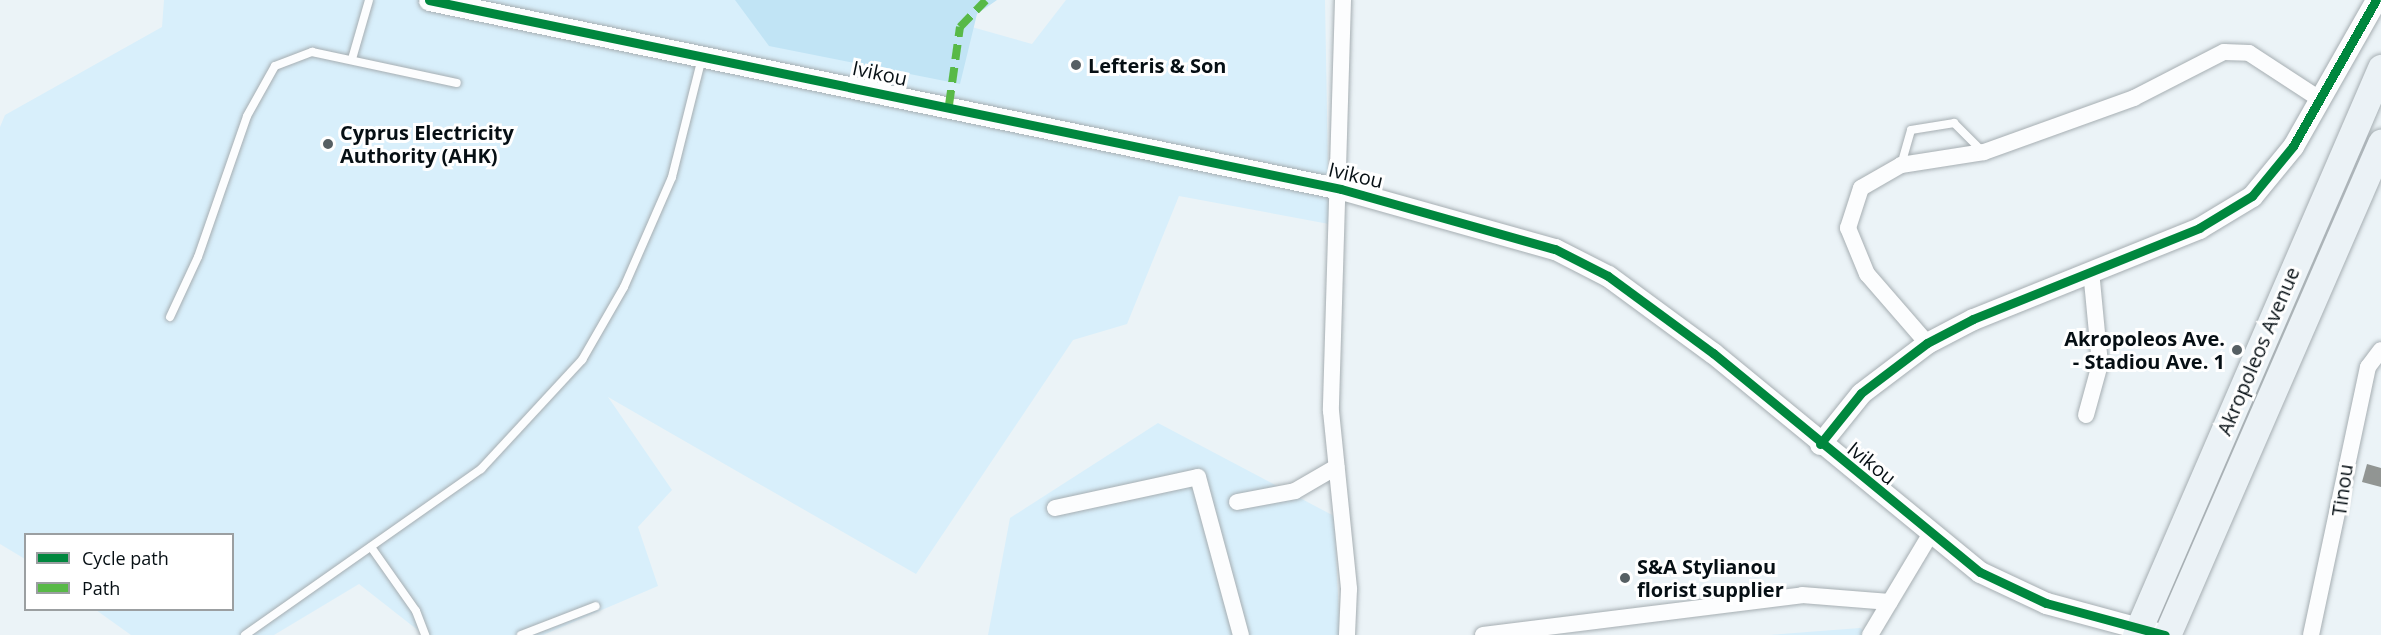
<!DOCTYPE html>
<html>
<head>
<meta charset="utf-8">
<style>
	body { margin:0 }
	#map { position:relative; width:2381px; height:635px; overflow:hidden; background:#ebf3f7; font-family:"Open Sans",sans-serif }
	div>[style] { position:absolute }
	.built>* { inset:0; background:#d8effb }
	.green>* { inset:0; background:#c1e4f5 }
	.building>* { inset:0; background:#919593 }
	.roads { filter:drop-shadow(0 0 2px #a6aeb2) drop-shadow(0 0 2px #a6aeb2) }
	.service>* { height:8px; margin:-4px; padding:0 4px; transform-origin:4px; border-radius:4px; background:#fcfdfe }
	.minor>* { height:16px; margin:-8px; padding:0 8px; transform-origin:8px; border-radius:8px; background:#fcfdfe }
	.tertiary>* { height:21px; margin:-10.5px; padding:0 10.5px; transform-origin:10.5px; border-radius:10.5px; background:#fcfdfe }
	.trunk>* { height:27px; margin:-13.5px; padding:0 13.5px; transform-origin:13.5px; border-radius:13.5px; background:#ebf2f6 }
	.quiet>* { height:8px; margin-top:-4px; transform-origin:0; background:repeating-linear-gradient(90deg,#58b947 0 15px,transparent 0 23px) }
	.cycleway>* { height:9px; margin:-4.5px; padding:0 4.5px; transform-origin:4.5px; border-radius:4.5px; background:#00873e }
	.dots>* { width:16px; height:16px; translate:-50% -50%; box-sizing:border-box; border:3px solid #fff; border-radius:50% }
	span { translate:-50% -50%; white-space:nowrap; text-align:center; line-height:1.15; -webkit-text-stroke:6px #fff; paint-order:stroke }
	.poi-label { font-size:20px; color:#060f14; font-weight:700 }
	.left { translate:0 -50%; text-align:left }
	.right { translate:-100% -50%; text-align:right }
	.street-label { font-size:20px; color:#060f14 }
	.legend { position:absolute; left:24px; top:533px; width:210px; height:78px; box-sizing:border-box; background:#fff; border:2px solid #9b9fa1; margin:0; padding:8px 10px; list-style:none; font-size:18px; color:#060f14 }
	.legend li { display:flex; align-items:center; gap:12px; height:30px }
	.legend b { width:30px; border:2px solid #9b9fa1 }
</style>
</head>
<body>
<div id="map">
	<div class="built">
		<div style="clip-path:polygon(164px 0,876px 0,1032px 44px,1066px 0,1325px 0,1329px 224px,1179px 196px,1127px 324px,1073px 340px,916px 574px,608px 397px,672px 490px,638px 527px,658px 586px,543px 635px,424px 635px,359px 584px,274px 635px,131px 635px,96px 610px,232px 610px,232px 534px,26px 534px,25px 559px,0 544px,0 127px,5px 115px,162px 27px)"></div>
		<div style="clip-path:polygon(1158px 423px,1334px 516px,1340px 635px,988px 635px,1010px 518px)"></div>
		<div style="clip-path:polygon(1860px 628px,1869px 635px,1769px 635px)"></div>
	</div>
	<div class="green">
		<div style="clip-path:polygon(735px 0,997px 0,977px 14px,960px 84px,769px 46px)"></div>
	</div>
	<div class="building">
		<div style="clip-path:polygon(2367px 464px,2381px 468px,2381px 487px,2362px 482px)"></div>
	</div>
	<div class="roads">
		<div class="service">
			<div style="left:352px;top:59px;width:61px;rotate:-73.9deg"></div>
			<div style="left:1901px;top:165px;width:36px;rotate:-74deg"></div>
			<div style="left:1911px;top:130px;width:44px;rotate:-9.2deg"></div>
			<div style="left:1954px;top:123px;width:40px;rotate:45deg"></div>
			<div style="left:170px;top:317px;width:66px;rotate:-65deg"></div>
			<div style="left:198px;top:257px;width:149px;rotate:-70.8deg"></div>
			<div style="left:247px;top:116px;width:57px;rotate:-60.8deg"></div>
			<div style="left:275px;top:66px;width:40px;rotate:-21deg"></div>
			<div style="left:312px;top:52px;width:148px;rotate:12.1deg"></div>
			<div style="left:371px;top:547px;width:78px;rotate:54.9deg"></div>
			<div style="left:416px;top:611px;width:26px;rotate:69deg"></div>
			<div style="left:245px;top:635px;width:289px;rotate:-35.1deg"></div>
			<div style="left:481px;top:469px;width:149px;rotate:-47.2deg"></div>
			<div style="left:582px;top:360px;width:84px;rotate:-60.1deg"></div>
			<div style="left:624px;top:287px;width:120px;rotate:-66.4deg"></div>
			<div style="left:672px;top:177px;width:123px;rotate:-75.9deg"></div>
			<div style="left:521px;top:635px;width:80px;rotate:-21.1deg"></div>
		</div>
		<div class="minor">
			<div style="left:1343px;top:0;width:411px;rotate:91.7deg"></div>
			<div style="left:1331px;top:411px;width:179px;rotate:84.2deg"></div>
			<div style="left:1349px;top:589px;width:46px;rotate:92.5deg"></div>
			<div style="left:1927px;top:343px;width:91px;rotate:-131deg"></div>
			<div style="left:1867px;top:274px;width:50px;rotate:-112.4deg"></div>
			<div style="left:1848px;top:228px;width:42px;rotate:-72deg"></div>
			<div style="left:1861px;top:188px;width:46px;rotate:-29.9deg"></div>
			<div style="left:1901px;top:165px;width:84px;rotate:-8.9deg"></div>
			<div style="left:1984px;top:152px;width:159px;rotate:-19.8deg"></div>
			<div style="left:2134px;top:98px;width:101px;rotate:-27.1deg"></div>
			<div style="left:2224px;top:52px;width:25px;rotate:2deg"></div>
			<div style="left:2249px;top:53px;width:86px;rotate:33.1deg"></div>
			<div style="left:2086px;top:415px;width:53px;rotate:-74.6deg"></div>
			<div style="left:2100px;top:364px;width:93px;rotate:-95.5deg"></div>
			<div style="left:1237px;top:502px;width:59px;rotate:-10.7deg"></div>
			<div style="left:1295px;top:491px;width:48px;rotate:-30.3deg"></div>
			<div style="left:1055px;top:508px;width:146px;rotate:-12.2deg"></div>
			<div style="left:1198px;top:477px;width:164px;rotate:74.8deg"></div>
			<div style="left:1483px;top:635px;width:321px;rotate:-7.1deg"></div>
			<div style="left:1802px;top:595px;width:88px;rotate:4.5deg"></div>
			<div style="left:1870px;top:635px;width:119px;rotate:-59.1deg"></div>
			<div style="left:2311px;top:635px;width:274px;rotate:-78deg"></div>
			<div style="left:2368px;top:367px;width:21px;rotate:-53deg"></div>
		</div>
		<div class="tertiary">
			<div style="left:429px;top:0;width:931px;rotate:11.71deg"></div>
			<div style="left:1341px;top:189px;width:222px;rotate:15.7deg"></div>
			<div style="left:1555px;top:249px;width:59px;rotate:27deg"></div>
			<div style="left:1608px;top:276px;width:130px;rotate:36.3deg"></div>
			<div style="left:1713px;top:353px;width:345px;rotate:39.4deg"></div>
			<div style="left:1980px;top:572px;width:73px;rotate:25.2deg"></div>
			<div style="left:2046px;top:603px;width:123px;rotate:15.1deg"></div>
			<div style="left:1820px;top:444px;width:65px;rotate:-51.2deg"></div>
			<div style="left:1861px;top:393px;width:83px;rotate:-37.1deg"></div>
			<div style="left:1927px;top:343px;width:52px;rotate:-27.6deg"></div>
			<div style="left:1973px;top:319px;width:244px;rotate:-21.9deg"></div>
			<div style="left:2199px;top:228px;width:62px;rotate:-31.1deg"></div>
			<div style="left:2252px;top:196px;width:65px;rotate:-50.6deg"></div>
			<div style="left:2293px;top:146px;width:168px;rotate:-60.4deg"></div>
		</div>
		<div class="trunk">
			<div style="left:2136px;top:635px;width:618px;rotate:-66.63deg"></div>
			<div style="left:2167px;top:635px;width:537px;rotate:-66.49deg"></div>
		</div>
	</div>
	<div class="quiet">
		<div style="left:949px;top:105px;width:79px;rotate:-82deg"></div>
		<div style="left:960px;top:27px;width:37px;rotate:-46deg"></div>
	</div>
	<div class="cycleway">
		<div style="left:429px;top:0;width:931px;rotate:11.71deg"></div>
		<div style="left:1341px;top:189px;width:222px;rotate:15.7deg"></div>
		<div style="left:1555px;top:249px;width:59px;rotate:27deg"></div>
		<div style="left:1608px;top:276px;width:130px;rotate:36.3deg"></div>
		<div style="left:1713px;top:353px;width:345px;rotate:39.4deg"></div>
		<div style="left:1980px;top:572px;width:73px;rotate:25.2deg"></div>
		<div style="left:2046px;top:603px;width:123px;rotate:15.1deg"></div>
		<div style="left:1820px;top:444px;width:65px;rotate:-51.2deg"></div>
		<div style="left:1861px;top:393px;width:83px;rotate:-37.1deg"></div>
		<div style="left:1927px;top:343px;width:52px;rotate:-27.6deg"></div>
		<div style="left:1973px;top:319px;width:244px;rotate:-21.9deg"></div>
		<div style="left:2199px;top:228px;width:62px;rotate:-31.1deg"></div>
		<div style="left:2252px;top:196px;width:65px;rotate:-50.6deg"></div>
		<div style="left:2293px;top:146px;width:168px;rotate:-60.4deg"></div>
	</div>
	<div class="dots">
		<div style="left:1076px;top:65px;background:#565f63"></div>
		<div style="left:328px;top:144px;background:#565f63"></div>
		<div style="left:2237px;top:350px;background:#565f63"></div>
		<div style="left:1625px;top:578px;background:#565f63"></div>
	</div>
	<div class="poi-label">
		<span class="left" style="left:1088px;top:65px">Lefteris &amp; Son</span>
		<span class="left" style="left:340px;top:144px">Cyprus Electricity<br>Authority (AHK)</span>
		<span class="right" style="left:2225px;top:350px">Akropoleos Ave.<br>- Stadiou Ave. 1</span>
		<span class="left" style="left:1637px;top:578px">S&amp;A Stylianou<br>florist supplier</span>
	</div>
	<div class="street-label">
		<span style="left:880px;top:73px;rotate:12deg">Ivikou</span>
		<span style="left:1356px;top:175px;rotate:13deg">Ivikou</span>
		<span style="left:2258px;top:351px;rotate:-67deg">Akropoleos Avenue</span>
		<span style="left:1872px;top:463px;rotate:39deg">Ivikou</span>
		<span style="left:2342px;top:490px;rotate:-82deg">Tinou</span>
	</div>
	<ul class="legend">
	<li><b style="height:8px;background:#00873e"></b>Cycle path</li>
	<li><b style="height:8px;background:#58b947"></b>Path</li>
	</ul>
</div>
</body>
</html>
